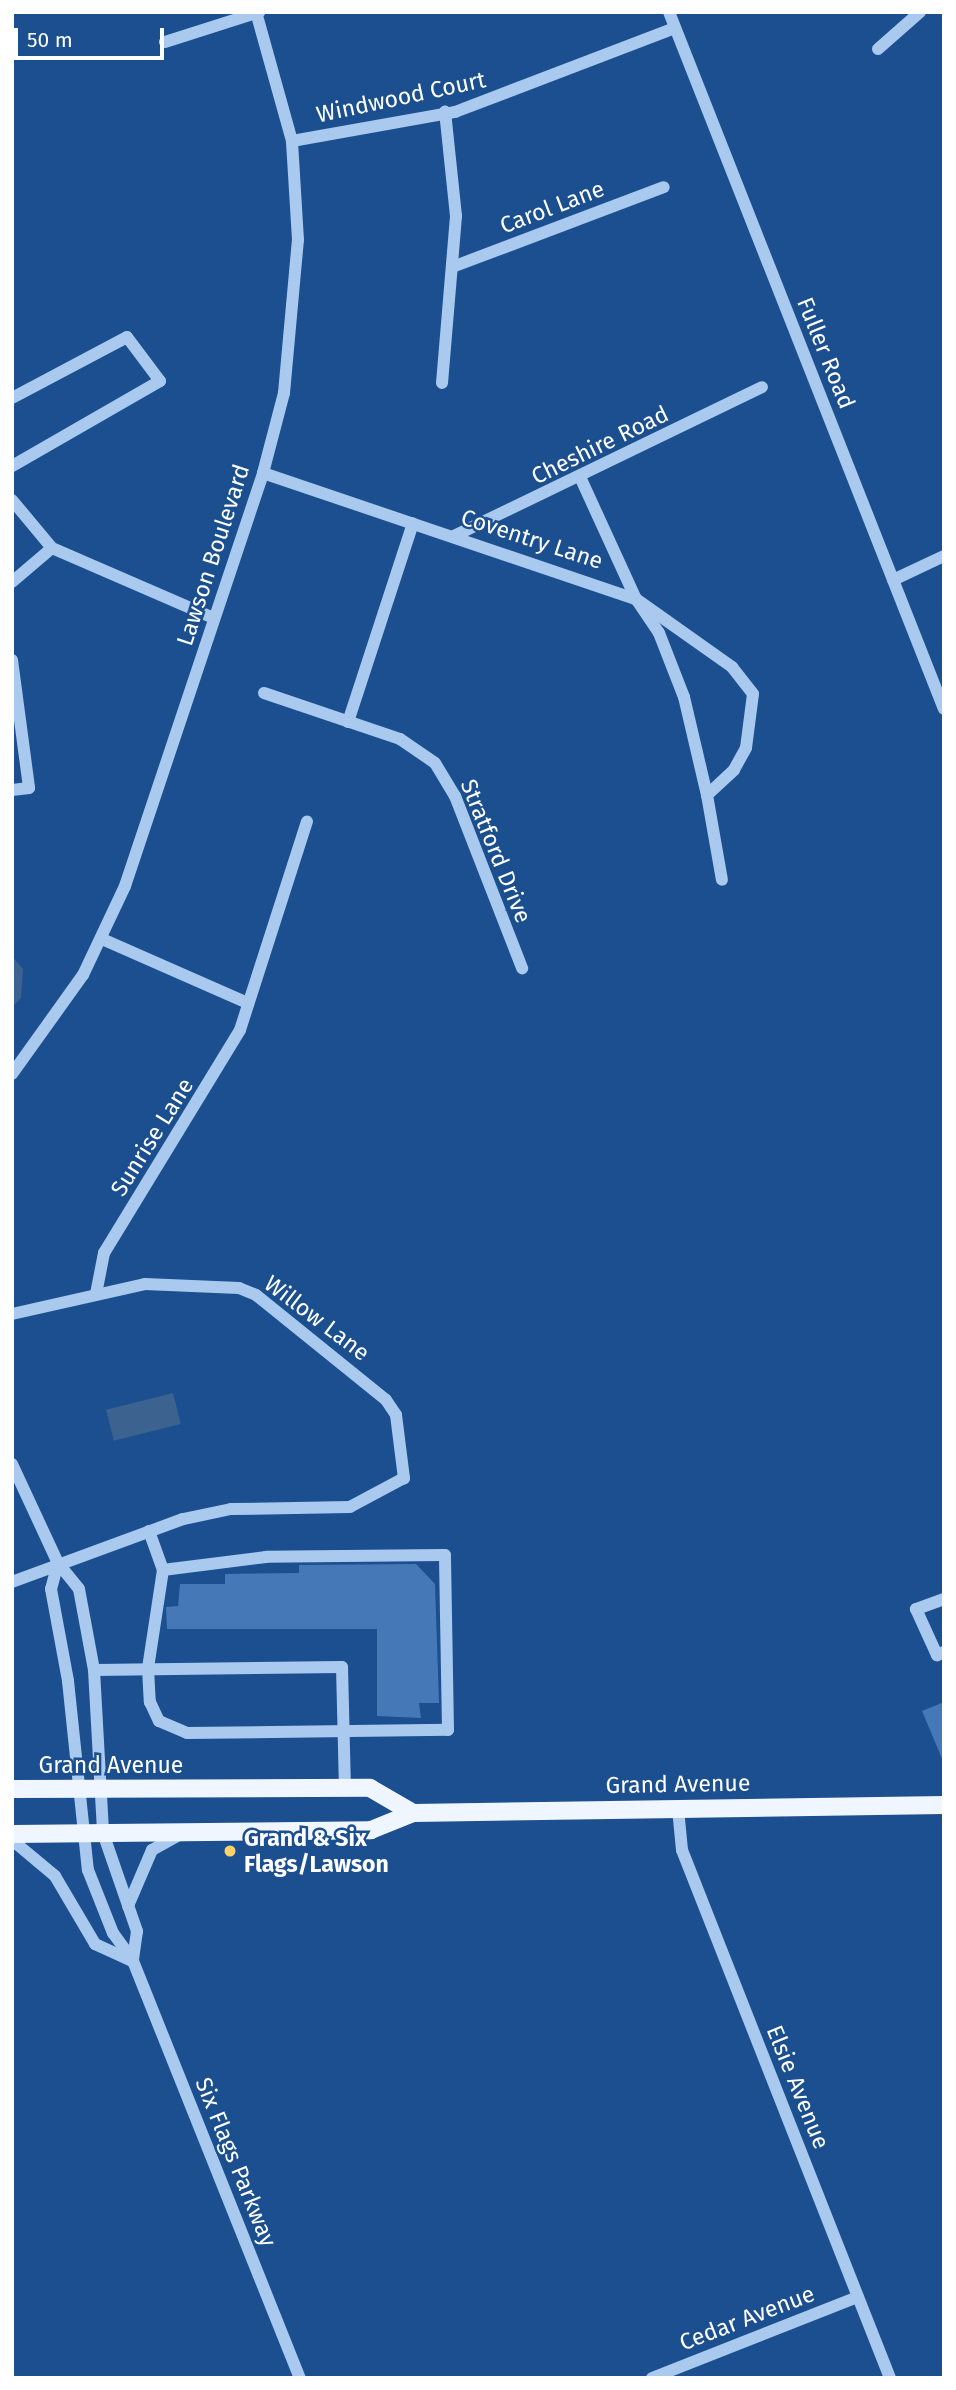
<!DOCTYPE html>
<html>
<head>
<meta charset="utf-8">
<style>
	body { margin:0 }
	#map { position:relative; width:956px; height:2390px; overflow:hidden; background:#1b4f8f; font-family:"Fira Sans",sans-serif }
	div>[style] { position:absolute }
	.water>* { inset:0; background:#3c6290; transform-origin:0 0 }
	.building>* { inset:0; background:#4478b7 }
	.minor>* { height:12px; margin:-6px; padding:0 6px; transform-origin:6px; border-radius:6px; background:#a9c9ee }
	.major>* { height:18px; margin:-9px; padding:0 9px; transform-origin:9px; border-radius:9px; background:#f0f6ff }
	.dots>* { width:19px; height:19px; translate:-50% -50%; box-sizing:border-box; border:4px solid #1b4f8f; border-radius:50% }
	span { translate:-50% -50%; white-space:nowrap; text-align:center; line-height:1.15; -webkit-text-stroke:5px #1b4f8f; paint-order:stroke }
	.street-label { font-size:23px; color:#fff }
	.poi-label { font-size:23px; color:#fff; font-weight:700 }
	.left { translate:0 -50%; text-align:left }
	.frame { position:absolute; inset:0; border:14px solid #fff; pointer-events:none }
	.scale { position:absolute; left:14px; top:28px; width:150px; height:32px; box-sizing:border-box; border:4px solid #fff; border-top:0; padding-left:9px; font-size:21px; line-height:24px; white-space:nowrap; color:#fff; -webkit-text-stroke:5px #1b4f8f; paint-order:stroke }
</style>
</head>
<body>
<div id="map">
	<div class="water">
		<div style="clip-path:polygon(12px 956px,23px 969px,21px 998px,12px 1007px)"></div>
		<div style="left:173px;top:1393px;width:32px;height:69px;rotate:76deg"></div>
	</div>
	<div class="building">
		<div style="clip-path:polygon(416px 1564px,435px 1584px,439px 1703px,419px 1703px,421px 1718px,377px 1716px,377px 1629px,167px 1629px,166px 1607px,178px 1606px,180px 1584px,225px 1584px,225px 1574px,299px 1573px,299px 1565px)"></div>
		<div style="clip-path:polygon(944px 1702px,944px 1761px,943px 1761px,922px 1711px)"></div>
	</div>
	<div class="minor">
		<div style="left:669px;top:12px;width:749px;rotate:68.47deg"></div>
		<div style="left:165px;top:42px;width:99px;rotate:-17.7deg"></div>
		<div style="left:878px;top:49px;width:56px;rotate:-41.4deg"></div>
		<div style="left:292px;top:141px;width:166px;rotate:-10.1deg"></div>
		<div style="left:455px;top:112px;width:235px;rotate:-20.9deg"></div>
		<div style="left:455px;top:266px;width:223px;rotate:-20.7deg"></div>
		<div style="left:442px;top:383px;width:168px;rotate:-85.2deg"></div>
		<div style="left:456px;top:216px;width:105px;rotate:-96deg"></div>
		<div style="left:12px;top:398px;width:130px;rotate:-27.9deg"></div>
		<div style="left:127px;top:337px;width:55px;rotate:53.1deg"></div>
		<div style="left:160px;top:381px;width:171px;rotate:150.1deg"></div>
		<div style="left:263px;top:473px;width:394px;rotate:18.7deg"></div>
		<div style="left:636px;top:599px;width:41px;rotate:55.9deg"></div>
		<div style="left:659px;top:633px;width:69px;rotate:68.7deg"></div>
		<div style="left:684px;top:697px;width:101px;rotate:76.8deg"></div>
		<div style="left:581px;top:479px;width:132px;rotate:65.4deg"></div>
		<div style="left:636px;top:599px;width:118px;rotate:35.3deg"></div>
		<div style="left:732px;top:667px;width:34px;rotate:52deg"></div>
		<div style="left:753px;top:694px;width:54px;rotate:97.4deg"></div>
		<div style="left:746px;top:748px;width:25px;rotate:119deg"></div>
		<div style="left:734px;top:770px;width:37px;rotate:137deg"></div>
		<div style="left:707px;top:795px;width:86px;rotate:80deg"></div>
		<div style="left:12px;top:500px;width:62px;rotate:50.2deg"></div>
		<div style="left:52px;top:548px;width:176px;rotate:23.4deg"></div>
		<div style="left:454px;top:536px;width:342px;rotate:-25.8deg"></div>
		<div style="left:893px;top:580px;width:56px;rotate:-25.2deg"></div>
		<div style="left:12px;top:582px;width:52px;rotate:-40.4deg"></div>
		<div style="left:12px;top:660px;width:129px;rotate:82.4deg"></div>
		<div style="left:29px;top:788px;width:17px;rotate:173deg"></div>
		<div style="left:264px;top:693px;width:144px;rotate:18.7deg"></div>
		<div style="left:400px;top:739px;width:42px;rotate:34.4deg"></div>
		<div style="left:435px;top:763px;width:39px;rotate:59deg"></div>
		<div style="left:455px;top:796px;width:185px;rotate:68.7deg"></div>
		<div style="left:348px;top:722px;width:209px;rotate:-71.9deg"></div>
		<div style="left:102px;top:939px;width:159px;rotate:23.7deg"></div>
		<div style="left:12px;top:1074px;width:122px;rotate:-54.4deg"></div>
		<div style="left:83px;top:975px;width:98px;rotate:-64.7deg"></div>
		<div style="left:125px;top:886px;width:435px;rotate:-71.5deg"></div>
		<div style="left:263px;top:473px;width:83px;rotate:-75.3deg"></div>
		<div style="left:284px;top:393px;width:154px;rotate:-84.8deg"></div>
		<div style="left:298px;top:240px;width:99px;rotate:-93.5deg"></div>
		<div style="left:292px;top:141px;width:134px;rotate:-105.6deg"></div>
		<div style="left:96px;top:1294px;width:42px;rotate:-79deg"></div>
		<div style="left:104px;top:1253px;width:261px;rotate:-58.6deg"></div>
		<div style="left:240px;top:1030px;width:219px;rotate:-72.2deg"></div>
		<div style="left:12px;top:1314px;width:136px;rotate:-12.7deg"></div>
		<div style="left:145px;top:1284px;width:94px;rotate:2.4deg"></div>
		<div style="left:239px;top:1288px;width:18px;rotate:22deg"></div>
		<div style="left:256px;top:1295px;width:167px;rotate:38.9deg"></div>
		<div style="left:386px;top:1400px;width:18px;rotate:56deg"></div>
		<div style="left:396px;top:1415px;width:64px;rotate:82.8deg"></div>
		<div style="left:404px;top:1478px;width:61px;rotate:151.8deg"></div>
		<div style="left:350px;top:1507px;width:119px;rotate:179deg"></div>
		<div style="left:231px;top:1509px;width:49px;rotate:168.2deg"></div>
		<div style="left:183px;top:1519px;width:182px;rotate:159.8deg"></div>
		<div style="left:12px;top:1464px;width:109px;rotate:65.1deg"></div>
		<div style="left:58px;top:1563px;width:33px;rotate:51deg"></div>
		<div style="left:79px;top:1589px;width:82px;rotate:79.5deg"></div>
		<div style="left:94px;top:1670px;width:163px;rotate:86.8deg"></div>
		<div style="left:103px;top:1833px;width:104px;rotate:70.9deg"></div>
		<div style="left:137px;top:1931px;width:30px;rotate:98deg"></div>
		<div style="left:149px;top:1531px;width:41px;rotate:70.3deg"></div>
		<div style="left:163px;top:1570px;width:99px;rotate:98.7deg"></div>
		<div style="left:148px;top:1668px;width:34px;rotate:87deg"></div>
		<div style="left:150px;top:1702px;width:21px;rotate:65deg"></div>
		<div style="left:159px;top:1721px;width:30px;rotate:23deg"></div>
		<div style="left:187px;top:1733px;width:261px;rotate:-0.7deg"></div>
		<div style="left:448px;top:1730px;width:175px;rotate:-91deg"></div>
		<div style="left:445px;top:1555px;width:179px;rotate:179.4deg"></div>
		<div style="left:266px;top:1557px;width:104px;rotate:172.8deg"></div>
		<div style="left:58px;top:1563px;width:27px;rotate:105deg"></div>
		<div style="left:51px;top:1589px;width:94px;rotate:79.5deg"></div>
		<div style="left:68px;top:1681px;width:190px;rotate:84deg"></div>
		<div style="left:88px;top:1870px;width:68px;rotate:68.4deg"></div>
		<div style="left:113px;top:1933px;width:34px;rotate:54deg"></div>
		<div style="left:133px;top:1961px;width:449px;rotate:68.2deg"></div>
		<div style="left:944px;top:1599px;width:30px;rotate:160deg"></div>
		<div style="left:916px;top:1609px;width:51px;rotate:65.5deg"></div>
		<div style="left:937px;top:1655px;width:8px;rotate:-23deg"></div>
		<div style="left:94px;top:1670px;width:248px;rotate:-0.7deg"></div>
		<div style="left:342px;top:1667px;width:121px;rotate:88.6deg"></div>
		<div style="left:678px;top:1809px;width:41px;rotate:84.4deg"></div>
		<div style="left:682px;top:1850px;width:567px;rotate:68.5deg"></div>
		<div style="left:12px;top:1840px;width:56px;rotate:39.9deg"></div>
		<div style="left:55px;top:1876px;width:79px;rotate:59.5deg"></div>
		<div style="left:95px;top:1944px;width:41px;rotate:24.7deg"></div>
		<div style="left:128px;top:1906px;width:61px;rotate:-66.8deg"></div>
		<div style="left:152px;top:1850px;width:33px;rotate:-29deg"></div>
		<div style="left:652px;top:2378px;width:221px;rotate:-21.5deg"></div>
	</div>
	<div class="major">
		<div style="left:12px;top:1789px;width:358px;rotate:-0.2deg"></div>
		<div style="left:370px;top:1788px;width:50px;rotate:30.2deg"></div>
		<div style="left:12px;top:1834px;width:359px;rotate:-0.6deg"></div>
		<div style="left:371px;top:1830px;width:45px;rotate:-22deg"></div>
		<div style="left:413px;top:1813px;width:531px;rotate:-0.86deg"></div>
	</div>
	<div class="dots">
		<div style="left:230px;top:1851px;background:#ffd166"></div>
	</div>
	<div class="street-label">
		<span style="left:401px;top:97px;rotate:-12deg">Windwood Court</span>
		<span style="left:552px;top:207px;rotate:-21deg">Carol Lane</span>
		<span style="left:826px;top:353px;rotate:68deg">Fuller Road</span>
		<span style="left:600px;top:445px;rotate:-26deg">Cheshire Road</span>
		<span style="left:532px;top:539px;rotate:18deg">Coventry Lane</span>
		<span style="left:213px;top:555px;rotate:-72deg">Lawson Boulevard</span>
		<span style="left:496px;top:851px;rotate:68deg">Stratford Drive</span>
		<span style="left:152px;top:1137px;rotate:-58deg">Sunrise Lane</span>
		<span style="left:317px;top:1318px;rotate:37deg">Willow Lane</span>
		<span style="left:111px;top:1765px">Grand Avenue</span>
		<span style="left:678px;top:1784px;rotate:-1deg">Grand Avenue</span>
		<span style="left:798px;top:2087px;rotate:68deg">Elsie Avenue</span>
		<span style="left:236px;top:2162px;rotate:68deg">Six Flags Parkway</span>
		<span style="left:747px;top:2318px;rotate:-21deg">Cedar Avenue</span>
	</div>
	<div class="poi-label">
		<span class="left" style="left:244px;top:1851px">Grand &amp; Six<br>Flags/Lawson</span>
	</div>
	<div class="frame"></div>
	<div class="scale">50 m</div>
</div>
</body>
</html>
